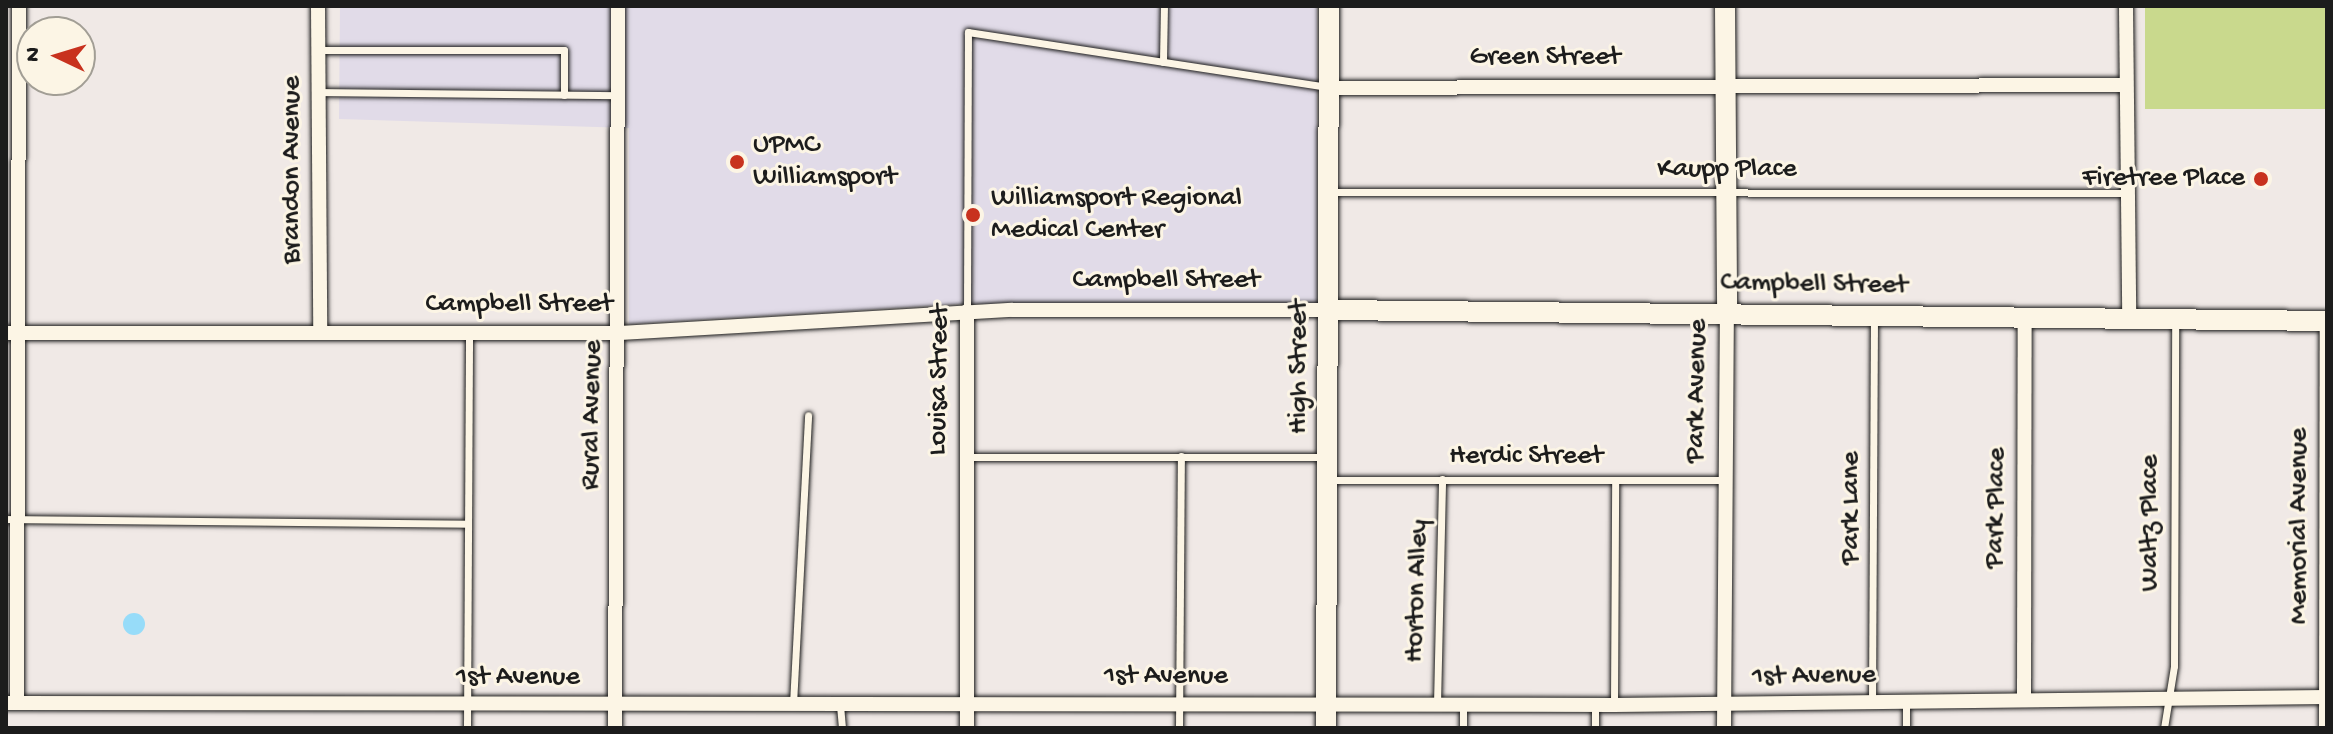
<!DOCTYPE html>
<html>
<head>
<meta charset="utf-8">
<style>
	body { margin:0 }
	#map { position:relative; width:2333px; height:734px; overflow:hidden; background:#f0e9e6; font-family:"Gochi Hand",sans-serif }
	div>[style] { position:absolute }
	.built>* { inset:0; background:#e1dbe8 }
	.green>* { inset:0; background:#c9d98d; transform-origin:0 0 }
	.water>* { inset:0; background:#97dcf9 }
	.round { border-radius:50% }
	.roads { filter:drop-shadow(0 0 2px #1c1c1c) drop-shadow(0 0 2px #1c1c1c) }
	.lane>* { height:7px; margin:-3.5px; padding:0 3.5px; transform-origin:3.5px; border-radius:3.5px; background:#fcf5e5 }
	.street>* { height:14px; margin:-7px; padding:0 7px; transform-origin:7px; border-radius:7px; background:#fcf5e5 }
	.secondary>* { height:20px; margin:-10px; padding:0 10px; transform-origin:10px; border-radius:10px; background:#fcf5e5 }
	.dots>* { width:22px; height:22px; translate:-50% -50%; box-sizing:border-box; border:4px solid #fcf5e5; border-radius:50% }
	span { translate:-50% -50%; white-space:nowrap; text-align:center; line-height:1.15; -webkit-text-stroke:6px #fcf5e5; paint-order:stroke }
	.street-label { font-size:28px; color:#1c1c1c }
	.poi-label { font-size:28px; color:#1c1c1c }
	.left { translate:0 -50%; text-align:left }
	.right { translate:-100% -50%; text-align:right }
	.frame { position:absolute; inset:0; border:8px solid #1c1c1c; pointer-events:none }
	.north { position:absolute; left:16px; top:16px; width:80px; height:80px; box-sizing:border-box; background:#fcf5e5; border:2px solid #a29e95; border-radius:50%; rotate:274deg; font-size:22px; font-weight:700; line-height:32px; text-align:center; color:#1c1c1c }
	.north::after { content:''; display:block; margin:auto; width:28px; height:36px; background:#c8321e; clip-path:polygon(50% 0,100% 100%,50% 72%,0 100%) }
</style>
</head>
<body>
<div id="map">
	<div class="built">
		<div style="clip-path:polygon(340px 6px,1317px 6px,1317px 303px,960px 304px,629px 324px,629px 128px,339px 119px)"></div>
	</div>
	<div class="green">
		<div style="left:2145px;top:6px;width:182px;height:103px"></div>
	</div>
	<div class="water">
		<div class="round" style="left:123px;top:613px;width:22px;height:22px"></div>
	</div>
	<div class="roads">
		<div class="lane">
			<div style="left:319px;top:50px;width:245px"></div>
			<div style="left:564px;top:50px;width:45px;rotate:90deg"></div>
			<div style="left:1163px;top:62px;width:56px;rotate:-89deg"></div>
			<div style="left:318px;top:92px;width:300px;rotate:0.6deg"></div>
			<div style="left:1329px;top:192px;width:798px;rotate:0.07deg"></div>
			<div style="left:967px;top:311px;width:279px;rotate:-89.8deg"></div>
			<div style="left:968px;top:32px;width:362px;rotate:8.7deg"></div>
			<div style="left:966px;top:457px;width:359px"></div>
			<div style="left:1331px;top:480px;width:393px"></div>
			<div style="left:6px;top:519px;width:461px;rotate:0.6deg"></div>
			<div style="left:1872px;top:702px;width:382px;rotate:-89.7deg"></div>
			<div style="left:793px;top:704px;width:289px;rotate:-87deg"></div>
			<div style="left:1437px;top:704px;width:225px;rotate:-88.7deg"></div>
			<div style="left:840px;top:705px;width:23px;rotate:85deg"></div>
			<div style="left:1614px;top:705px;width:225px;rotate:-89.7deg"></div>
			<div style="left:467px;top:728px;width:394px;rotate:-89.7deg"></div>
			<div style="left:1179px;top:728px;width:272px;rotate:-89.6deg"></div>
			<div style="left:1463px;top:728px;width:24px;rotate:-90deg"></div>
			<div style="left:1595px;top:728px;width:23px;rotate:-90deg"></div>
			<div style="left:1906px;top:728px;width:27px;rotate:-90deg"></div>
			<div style="left:2164px;top:728px;width:63px;rotate:-80.8deg"></div>
			<div style="left:2174px;top:666px;width:343px;rotate:-89.8deg"></div>
		</div>
		<div class="street">
			<div style="left:318px;top:6px;width:327px;rotate:89.6deg"></div>
			<div style="left:2126px;top:6px;width:312px;rotate:89.4deg"></div>
			<div style="left:1329px;top:88px;width:797px;rotate:-0.22deg"></div>
			<div style="left:6px;top:333px;width:614px"></div>
			<div style="left:620px;top:333px;width:393px;rotate:-3.4deg"></div>
			<div style="left:1012px;top:310px;width:319px"></div>
			<div style="left:2024px;top:700px;width:384px;rotate:-89.9deg"></div>
			<div style="left:6px;top:703px;width:1608px;rotate:0.07deg"></div>
			<div style="left:1614px;top:705px;width:712px;rotate:-0.64deg"></div>
			<div style="left:17px;top:703px;width:697px;rotate:-89.84deg"></div>
			<div style="left:615px;top:728px;width:722px;rotate:-89.76deg"></div>
			<div style="left:967px;top:728px;width:417px;rotate:-90deg"></div>
			<div style="left:1724px;top:728px;width:416px;rotate:-89.6deg"></div>
			<div style="left:2326px;top:728px;width:404px;rotate:-89.9deg"></div>
		</div>
		<div class="secondary">
			<div style="left:1725px;top:6px;width:306px;rotate:89.6deg"></div>
			<div style="left:1331px;top:310px;width:996px;rotate:0.63deg"></div>
			<div style="left:1326px;top:728px;width:722px;rotate:-89.76deg"></div>
		</div>
	</div>
	<div class="dots">
		<div style="left:737px;top:162px;background:#c8321e"></div>
		<div style="left:2261px;top:179px;background:#c8321e"></div>
		<div style="left:973px;top:215px;background:#c8321e"></div>
	</div>
	<div class="street-label">
		<span style="left:1545px;top:58px">Green Street</span>
		<span style="left:293px;top:170px;rotate:-90deg">Brandon Avenue</span>
		<span style="left:1727px;top:170px">Kaupp Place</span>
		<span style="left:1166px;top:281px">Campbell Street</span>
		<span style="left:1814px;top:285px;rotate:1deg">Campbell Street</span>
		<span style="left:519px;top:305px">Campbell Street</span>
		<span style="left:1300px;top:367px;rotate:-90deg">High Street</span>
		<span style="left:940px;top:380px;rotate:-89deg">Louisa Street</span>
		<span style="left:1698px;top:391px;rotate:-89deg">Park Avenue</span>
		<span style="left:593px;top:415px;rotate:-89deg">Rural Avenue</span>
		<span style="left:1526px;top:457px">Herdic Street</span>
		<span style="left:1852px;top:508px;rotate:-90deg">Park Lane</span>
		<span style="left:1997px;top:508px;rotate:-89deg">Park Place</span>
		<span style="left:2151px;top:523px;rotate:-90deg">Waltz Place</span>
		<span style="left:2300px;top:526px;rotate:-90deg">Memorial Avenue</span>
		<span style="left:1418px;top:591px;rotate:-88deg">Horton Alley</span>
		<span style="left:1166px;top:677px">1st Avenue</span>
		<span style="left:1814px;top:677px;rotate:-1deg">1st Avenue</span>
		<span style="left:518px;top:678px">1st Avenue</span>
	</div>
	<div class="poi-label">
		<span class="left" style="left:753px;top:162px">UPMC<br>Williamsport</span>
		<span class="right" style="left:2245px;top:179px">Firetree Place</span>
		<span class="left" style="left:991px;top:215px">Williamsport Regional<br>Medical Center</span>
	</div>
	<div class="frame"></div>
	<div class="north">N</div>
</div>
</body>
</html>
